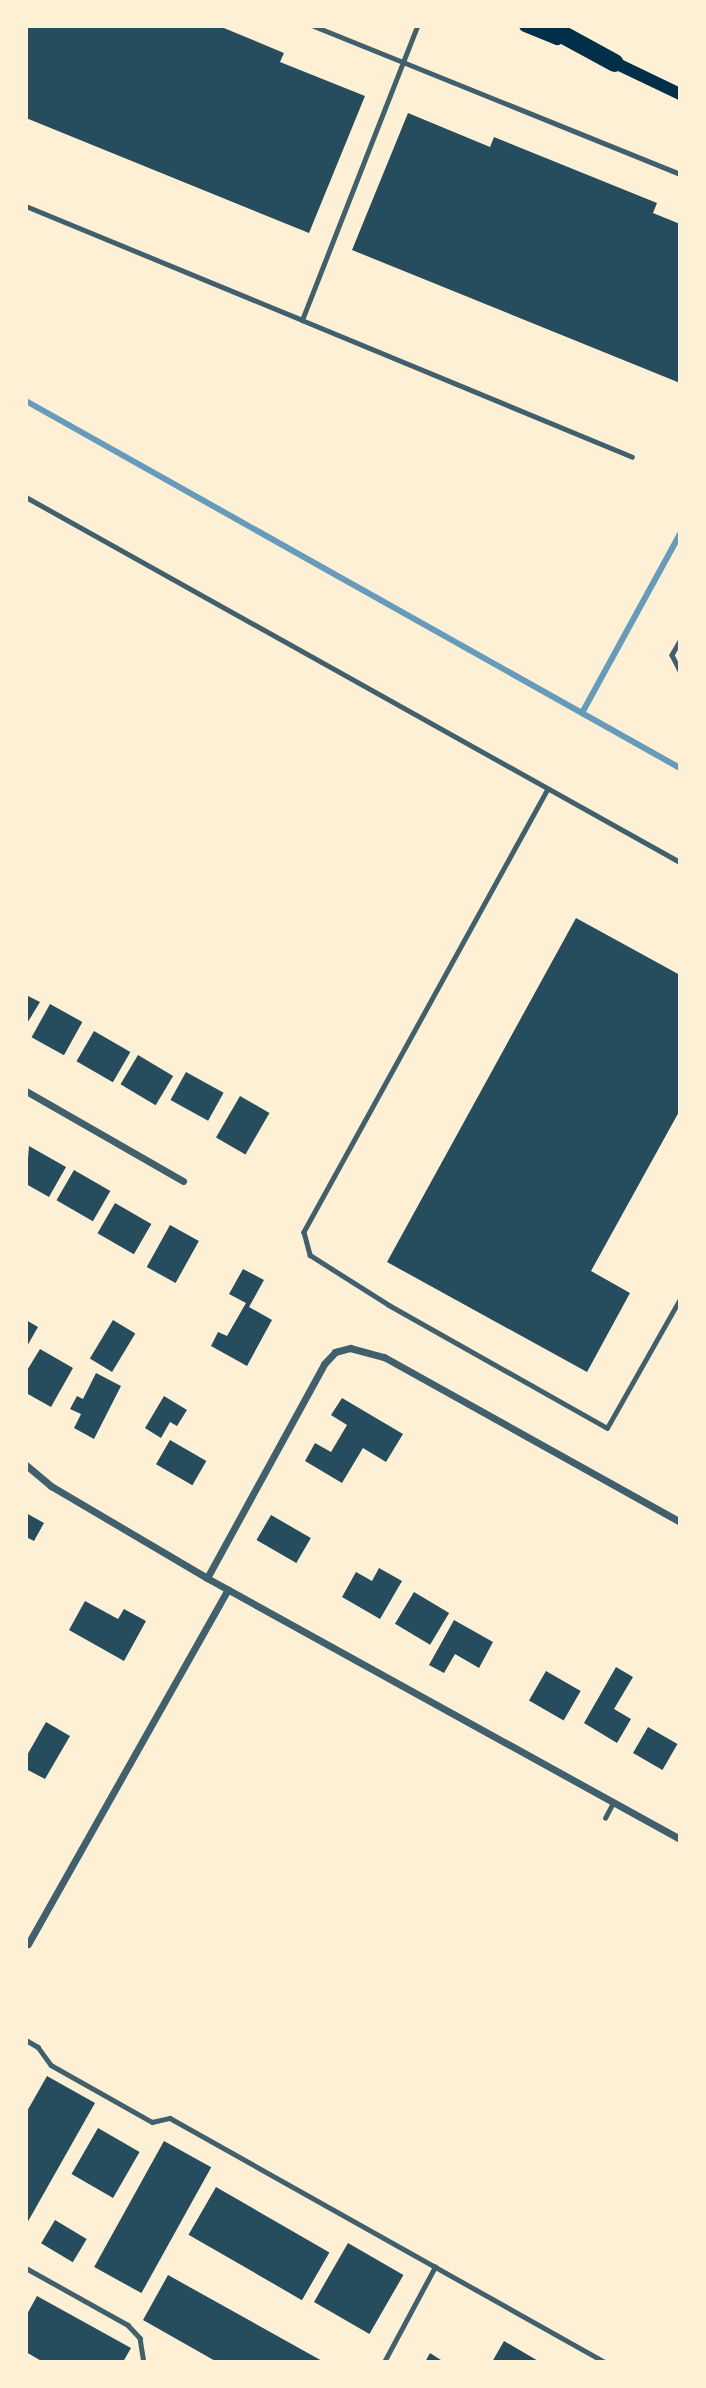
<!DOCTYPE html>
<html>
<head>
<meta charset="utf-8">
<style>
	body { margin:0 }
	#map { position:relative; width:706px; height:2388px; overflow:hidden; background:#fdf0d5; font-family:Mulish,sans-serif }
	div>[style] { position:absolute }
	.stream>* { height:6px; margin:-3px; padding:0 3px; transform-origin:3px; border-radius:3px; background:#669bbc }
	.building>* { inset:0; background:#264d5e; transform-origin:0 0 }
	.service>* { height:4.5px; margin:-2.25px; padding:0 2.25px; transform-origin:2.25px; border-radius:2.25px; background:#3f606c }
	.minor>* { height:7px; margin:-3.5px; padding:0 3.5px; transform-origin:3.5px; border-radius:3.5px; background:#3f606c }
	.secondary>* { height:12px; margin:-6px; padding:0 6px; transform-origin:6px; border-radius:6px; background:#003049 }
	.motorway>* { height:18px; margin:-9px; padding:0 9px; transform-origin:9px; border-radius:9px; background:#003049 }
	span { translate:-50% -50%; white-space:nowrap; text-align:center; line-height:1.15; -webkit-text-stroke:5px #fdf0d5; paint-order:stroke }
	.frame { position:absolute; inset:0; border:28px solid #fdf0d5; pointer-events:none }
</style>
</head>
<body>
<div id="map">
	<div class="stream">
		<div style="left:26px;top:401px;width:750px;rotate:29.3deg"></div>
		<div style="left:582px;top:713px;width:204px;rotate:-61.3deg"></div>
	</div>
	<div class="building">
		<div style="clip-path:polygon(26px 26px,219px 26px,284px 53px,280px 62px,365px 96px,309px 233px,26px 118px)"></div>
		<div style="clip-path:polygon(408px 113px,490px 147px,494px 137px,657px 203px,653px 213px,680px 224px,680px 383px,352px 250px)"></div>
		<div style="clip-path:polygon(576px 918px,680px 975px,680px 1110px,591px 1271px,630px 1293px,587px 1372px,387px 1262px)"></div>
		<div style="clip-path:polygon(26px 995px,40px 1002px,26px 1025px)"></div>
		<div style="left:50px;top:1004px;width:37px;height:38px;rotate:29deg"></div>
		<div style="left:94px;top:1031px;width:42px;height:35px;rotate:30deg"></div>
		<div style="left:138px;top:1055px;width:41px;height:34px;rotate:31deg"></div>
		<div style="left:186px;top:1072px;width:43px;height:32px;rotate:29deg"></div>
		<div style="left:240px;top:1096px;width:34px;height:48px;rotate:30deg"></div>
		<div style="clip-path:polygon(29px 1146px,66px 1167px,49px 1197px,26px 1184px)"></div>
		<div style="left:74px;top:1170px;width:42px;height:35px;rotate:30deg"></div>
		<div style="left:115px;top:1203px;width:42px;height:35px;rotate:30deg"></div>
		<div style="left:170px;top:1225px;width:33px;height:48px;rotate:29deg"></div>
		<div style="clip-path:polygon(243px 1269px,264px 1280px,249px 1307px,272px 1320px,247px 1366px,211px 1346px,218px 1332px,227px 1336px,246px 1303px,229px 1294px)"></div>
		<div style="clip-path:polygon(26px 1320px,38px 1327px,26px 1348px)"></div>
		<div style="left:113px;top:1320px;width:26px;height:45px;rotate:31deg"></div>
		<div style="clip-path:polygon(40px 1349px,73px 1368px,51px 1407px,26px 1393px,26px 1372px)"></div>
		<div style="clip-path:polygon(96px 1373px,121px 1386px,94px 1439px,74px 1428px,81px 1414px,70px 1409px,77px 1396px,83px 1399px)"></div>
		<div style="clip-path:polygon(164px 1396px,187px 1410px,177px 1426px,170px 1422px,161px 1438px,145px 1428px)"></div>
		<div style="clip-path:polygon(342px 1398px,403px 1434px,386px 1462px,363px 1448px,342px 1483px,305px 1461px,315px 1443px,331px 1452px,347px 1425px,331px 1415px)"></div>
		<div style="left:170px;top:1440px;width:42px;height:28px;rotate:30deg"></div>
		<div style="clip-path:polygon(26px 1513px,44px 1523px,34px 1541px,26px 1537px)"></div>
		<div style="left:271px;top:1515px;width:46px;height:29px;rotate:30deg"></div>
		<div style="clip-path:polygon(379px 1568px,402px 1581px,380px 1619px,342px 1597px,356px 1572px,372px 1581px)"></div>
		<div style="left:414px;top:1592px;width:41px;height:37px;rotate:31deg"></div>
		<div style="clip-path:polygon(85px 1601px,118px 1619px,124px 1609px,146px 1621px,124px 1661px,69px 1630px)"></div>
		<div style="clip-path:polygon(454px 1620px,493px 1642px,479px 1668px,455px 1654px,444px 1673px,429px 1665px)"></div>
		<div style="clip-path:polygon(616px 1667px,633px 1677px,614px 1709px,631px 1719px,617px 1743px,584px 1723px)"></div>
		<div style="left:546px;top:1671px;width:40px;height:34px;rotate:30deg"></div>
		<div style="clip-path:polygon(46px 1722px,70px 1736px,45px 1779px,26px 1769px,26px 1757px)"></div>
		<div style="left:648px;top:1727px;width:34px;height:30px;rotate:30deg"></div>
		<div style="clip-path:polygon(47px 2076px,95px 2103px,26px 2225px,26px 2113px)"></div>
		<div style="left:98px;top:2128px;width:48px;height:53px;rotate:30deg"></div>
		<div style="left:164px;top:2141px;width:54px;height:144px;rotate:29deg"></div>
		<div style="left:216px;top:2187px;width:131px;height:55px;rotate:30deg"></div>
		<div style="left:55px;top:2220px;width:37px;height:27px;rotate:31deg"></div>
		<div style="left:348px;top:2243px;width:64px;height:68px;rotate:30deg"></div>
		<div style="clip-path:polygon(168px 2275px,324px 2362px,217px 2362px,143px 2320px)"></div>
		<div style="clip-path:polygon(37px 2296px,131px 2348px,123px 2362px,43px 2362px,26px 2352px,26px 2316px)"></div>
		<div style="clip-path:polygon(504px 2341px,540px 2362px,492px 2362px)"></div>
		<div style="clip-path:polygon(430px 2353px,444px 2362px,425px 2362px)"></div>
	</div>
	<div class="service">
		<div style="left:314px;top:26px;width:395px;rotate:22deg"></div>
		<div style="left:26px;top:206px;width:299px;rotate:22.4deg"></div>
		<div style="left:302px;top:320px;width:316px;rotate:-68.6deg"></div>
		<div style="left:302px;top:320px;width:357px;rotate:22.5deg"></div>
		<div style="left:26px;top:497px;width:749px;rotate:29.17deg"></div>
		<div style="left:680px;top:641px;width:16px;rotate:120deg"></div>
		<div style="left:672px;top:655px;width:18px;rotate:63deg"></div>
		<div style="left:548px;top:789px;width:506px;rotate:118.85deg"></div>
		<div style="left:304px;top:1232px;width:24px;rotate:75deg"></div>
		<div style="left:310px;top:1255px;width:93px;rotate:32.3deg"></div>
		<div style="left:389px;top:1305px;width:250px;rotate:29.4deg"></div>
		<div style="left:607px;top:1428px;width:148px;rotate:-60.5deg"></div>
		<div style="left:605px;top:1818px;width:17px;rotate:-62deg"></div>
		<div style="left:26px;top:2040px;width:14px;rotate:30deg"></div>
		<div style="left:38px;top:2047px;width:22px;rotate:54deg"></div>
		<div style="left:51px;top:2065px;width:116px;rotate:29.4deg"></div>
		<div style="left:152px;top:2122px;width:18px;rotate:-13deg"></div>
		<div style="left:170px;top:2118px;width:499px;rotate:29.3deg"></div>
		<div style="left:26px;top:2268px;width:117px;rotate:29.2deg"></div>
		<div style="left:128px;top:2325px;width:18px;rotate:47deg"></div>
		<div style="left:140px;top:2338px;width:24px;rotate:81deg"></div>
		<div style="left:384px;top:2362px;width:108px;rotate:-61.8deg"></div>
	</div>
	<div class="minor">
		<div style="left:26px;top:1091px;width:181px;rotate:29.8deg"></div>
		<div style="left:26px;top:1465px;width:33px;rotate:40deg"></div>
		<div style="left:51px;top:1486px;width:181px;rotate:30.5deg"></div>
		<div style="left:207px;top:1578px;width:540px;rotate:28.89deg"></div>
		<div style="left:207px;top:1578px;width:244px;rotate:-61.3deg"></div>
		<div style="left:324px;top:1364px;width:16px;rotate:-47deg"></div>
		<div style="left:335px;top:1352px;width:16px;rotate:-15deg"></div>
		<div style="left:350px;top:1348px;width:35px;rotate:15deg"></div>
		<div style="left:384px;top:1357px;width:339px;rotate:29.1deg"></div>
		<div style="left:28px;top:1944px;width:407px;rotate:-60.6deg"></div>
	</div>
	<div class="secondary">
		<div style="left:525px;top:26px;width:35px;rotate:22deg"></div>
		<div style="left:609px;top:60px;width:79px;rotate:25.6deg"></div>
	</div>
	<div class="motorway">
		<div style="left:547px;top:26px;width:77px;rotate:28.6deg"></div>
	</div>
	<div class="frame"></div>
</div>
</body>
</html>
